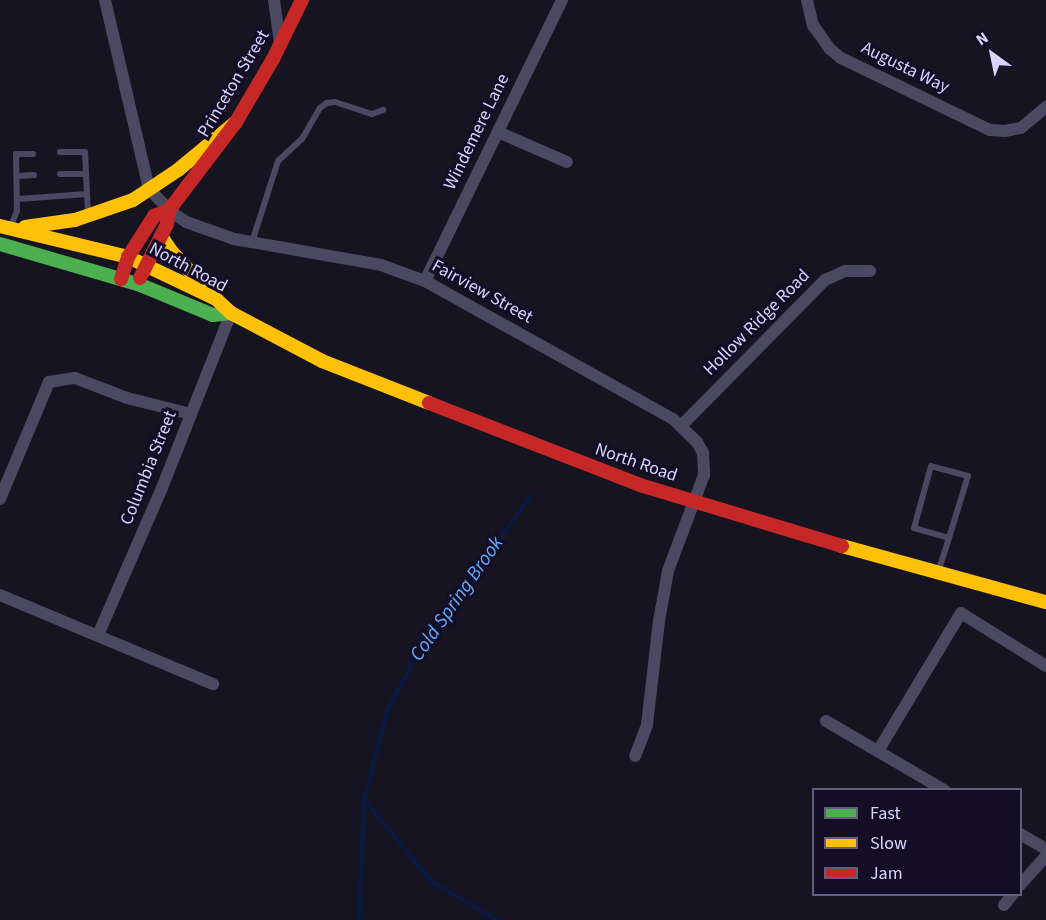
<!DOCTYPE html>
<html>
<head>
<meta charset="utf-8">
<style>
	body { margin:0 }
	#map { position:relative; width:1046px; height:920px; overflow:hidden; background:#161420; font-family:"Source Sans 3",sans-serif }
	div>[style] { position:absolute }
	.stream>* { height:4px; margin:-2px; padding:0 2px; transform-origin:2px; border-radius:2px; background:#091942 }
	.lane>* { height:6px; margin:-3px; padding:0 3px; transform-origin:3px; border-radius:3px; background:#4b4861 }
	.street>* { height:12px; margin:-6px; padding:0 6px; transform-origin:6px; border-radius:6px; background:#4b4861 }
	.fast>* { height:14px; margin:-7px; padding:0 7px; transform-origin:7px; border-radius:7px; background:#4caf50 }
	.slow>* { height:14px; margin:-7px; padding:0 7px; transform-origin:7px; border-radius:7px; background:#ffc107 }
	.jam>* { height:14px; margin:-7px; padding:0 7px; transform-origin:7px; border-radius:7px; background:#c62828 }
	span { translate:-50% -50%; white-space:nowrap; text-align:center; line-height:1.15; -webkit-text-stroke:6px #130e26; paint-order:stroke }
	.street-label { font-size:18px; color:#dad3ff }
	.water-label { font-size:20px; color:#61acff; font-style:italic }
	.legend { position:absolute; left:812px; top:788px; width:210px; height:108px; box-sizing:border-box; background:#130e26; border:2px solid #635d7d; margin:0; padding:8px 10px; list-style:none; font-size:18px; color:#dad3ff }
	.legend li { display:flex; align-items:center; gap:12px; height:30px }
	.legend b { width:30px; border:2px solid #635d7d }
	.north { position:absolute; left:962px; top:24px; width:60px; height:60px; -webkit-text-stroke:4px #130e26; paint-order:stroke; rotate:327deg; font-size:16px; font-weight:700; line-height:24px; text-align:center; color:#dad3ff }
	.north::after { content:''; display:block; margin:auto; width:21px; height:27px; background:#dad3ff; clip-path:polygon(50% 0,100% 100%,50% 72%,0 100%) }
</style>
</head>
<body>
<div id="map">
	<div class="stream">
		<div style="left:364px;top:800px;width:105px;rotate:50.4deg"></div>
		<div style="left:431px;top:881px;width:77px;rotate:30.6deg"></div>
		<div style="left:359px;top:920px;width:120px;rotate:-87.6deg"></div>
		<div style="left:364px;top:800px;width:92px;rotate:-75.5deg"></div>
		<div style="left:387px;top:711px;width:81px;rotate:-62.2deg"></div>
		<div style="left:425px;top:639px;width:179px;rotate:-53.4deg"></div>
	</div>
	<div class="lane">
		<div style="left:60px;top:152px;width:25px"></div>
		<div style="left:85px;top:152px;width:61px;rotate:87.2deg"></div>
		<div style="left:60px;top:174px;width:26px"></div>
		<div style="left:17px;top:176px;width:17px;rotate:-3deg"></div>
		<div style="left:18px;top:199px;width:69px;rotate:-4.1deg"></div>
		<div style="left:10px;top:228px;width:18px;rotate:-68deg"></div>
		<div style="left:17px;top:211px;width:57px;rotate:-91deg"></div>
		<div style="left:16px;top:154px;width:17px"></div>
		<div style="left:252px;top:242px;width:85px;rotate:-72.2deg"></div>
		<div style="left:278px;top:161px;width:33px;rotate:-43deg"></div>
		<div style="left:302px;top:139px;width:36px;rotate:-60deg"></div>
		<div style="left:320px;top:108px;width:9px;rotate:-36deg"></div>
		<div style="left:327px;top:103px;width:8px;rotate:-7deg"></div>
		<div style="left:335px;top:102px;width:39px;rotate:18deg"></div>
		<div style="left:372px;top:114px;width:12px;rotate:-20deg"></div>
		<div style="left:939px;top:569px;width:33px;rotate:-72deg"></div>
		<div style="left:949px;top:538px;width:65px;rotate:-73deg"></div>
		<div style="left:968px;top:476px;width:38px;rotate:-165deg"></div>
		<div style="left:931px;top:466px;width:64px;rotate:105.3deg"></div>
		<div style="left:914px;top:528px;width:36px;rotate:16deg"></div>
	</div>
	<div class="street">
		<div style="left:105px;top:0;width:194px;rotate:76.9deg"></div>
		<div style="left:149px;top:189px;width:29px;rotate:46deg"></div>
		<div style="left:169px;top:210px;width:21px;rotate:35deg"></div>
		<div style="left:186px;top:222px;width:51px;rotate:19.5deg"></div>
		<div style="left:234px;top:239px;width:149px;rotate:10deg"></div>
		<div style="left:381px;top:265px;width:47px;rotate:20deg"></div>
		<div style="left:425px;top:281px;width:284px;rotate:29.1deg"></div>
		<div style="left:673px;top:419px;width:33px;rotate:44deg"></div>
		<div style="left:697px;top:442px;width:13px;rotate:61deg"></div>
		<div style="left:703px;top:453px;width:22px;rotate:87deg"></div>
		<div style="left:704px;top:475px;width:103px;rotate:110.6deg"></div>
		<div style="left:668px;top:571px;width:51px;rotate:100.2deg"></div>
		<div style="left:659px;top:621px;width:105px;rotate:96.6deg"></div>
		<div style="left:647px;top:725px;width:33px;rotate:111deg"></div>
		<div style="left:274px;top:0;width:43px;rotate:82.1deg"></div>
		<div style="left:807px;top:0;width:26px;rotate:77deg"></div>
		<div style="left:813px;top:25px;width:29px;rotate:55deg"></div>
		<div style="left:830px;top:49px;width:14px;rotate:39deg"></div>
		<div style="left:841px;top:58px;width:165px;rotate:25.8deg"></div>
		<div style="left:990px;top:130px;width:15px;rotate:4deg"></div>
		<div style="left:1005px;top:131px;width:16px;rotate:-11deg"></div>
		<div style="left:1021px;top:128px;width:33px;rotate:-40deg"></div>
		<div style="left:498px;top:132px;width:75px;rotate:23.5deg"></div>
		<div style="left:425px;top:281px;width:313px;rotate:-64deg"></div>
		<div style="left:681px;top:426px;width:205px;rotate:-45.4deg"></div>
		<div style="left:825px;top:280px;width:22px;rotate:-24deg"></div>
		<div style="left:845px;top:271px;width:25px"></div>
		<div style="left:0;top:499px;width:127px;rotate:-67.3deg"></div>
		<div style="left:49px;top:382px;width:26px;rotate:-9deg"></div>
		<div style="left:75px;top:378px;width:56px;rotate:21deg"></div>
		<div style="left:127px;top:398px;width:66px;rotate:14deg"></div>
		<div style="left:0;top:595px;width:231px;rotate:22.7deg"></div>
		<div style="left:98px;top:635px;width:160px;rotate:-66.5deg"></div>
		<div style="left:162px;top:488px;width:188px;rotate:-68.5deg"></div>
		<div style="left:826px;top:721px;width:137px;rotate:30.3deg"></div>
		<div style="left:878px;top:751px;width:161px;rotate:-59deg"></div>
		<div style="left:961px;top:613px;width:100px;rotate:31.9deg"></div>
		<div style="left:1020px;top:834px;width:30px;rotate:30deg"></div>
		<div style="left:1020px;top:885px;width:39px;rotate:-48deg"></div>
		<div style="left:1004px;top:905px;width:14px;rotate:-51deg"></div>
	</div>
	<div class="fast">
		<div style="left:0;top:244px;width:144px;rotate:16.2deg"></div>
		<div style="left:138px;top:284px;width:81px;rotate:22.5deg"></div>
		<div style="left:213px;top:315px;width:18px;rotate:-6deg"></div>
	</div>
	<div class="slow">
		<div style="left:0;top:226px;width:132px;rotate:13.6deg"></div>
		<div style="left:128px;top:257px;width:98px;rotate:25.5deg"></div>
		<div style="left:216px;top:299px;width:21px;rotate:43deg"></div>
		<div style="left:231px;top:313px;width:103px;rotate:27.8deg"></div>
		<div style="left:322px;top:361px;width:115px;rotate:21.4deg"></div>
		<div style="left:25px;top:227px;width:50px;rotate:-8deg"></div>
		<div style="left:75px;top:220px;width:61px;rotate:-19deg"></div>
		<div style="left:133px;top:200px;width:54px;rotate:-33.7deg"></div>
		<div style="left:178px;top:170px;width:75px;rotate:-39.6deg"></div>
		<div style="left:161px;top:236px;width:18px;rotate:56deg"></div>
		<div style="left:171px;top:251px;width:59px;rotate:47.1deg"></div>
		<div style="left:842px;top:546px;width:212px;rotate:15.4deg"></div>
	</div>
	<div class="jam">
		<div style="left:140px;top:278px;width:60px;rotate:-63.4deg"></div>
		<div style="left:167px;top:224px;width:14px;rotate:-82deg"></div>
		<div style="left:121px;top:279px;width:23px;rotate:-72deg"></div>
		<div style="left:128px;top:257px;width:49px;rotate:-57.6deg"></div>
		<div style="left:154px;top:216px;width:16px;rotate:-22deg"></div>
		<div style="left:169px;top:210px;width:111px;rotate:-52.7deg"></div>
		<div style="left:236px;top:122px;width:73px;rotate:-59.6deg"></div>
		<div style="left:273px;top:59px;width:66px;rotate:-63.8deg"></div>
		<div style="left:429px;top:403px;width:226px;rotate:21.2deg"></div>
		<div style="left:640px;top:485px;width:211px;rotate:16.8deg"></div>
	</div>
	<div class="street-label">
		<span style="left:905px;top:68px;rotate:26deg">Augusta Way</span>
		<span style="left:234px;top:84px;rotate:-59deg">Princeton Street</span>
		<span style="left:477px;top:132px;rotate:-64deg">Windemere Lane</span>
		<span style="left:188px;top:268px;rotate:28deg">North Road</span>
		<span style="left:482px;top:292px;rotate:29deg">Fairview Street</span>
		<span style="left:757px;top:323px;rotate:-45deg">Hollow Ridge Road</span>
		<span style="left:636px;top:463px;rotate:19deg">North Road</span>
		<span style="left:149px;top:468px;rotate:-68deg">Columbia Street</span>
	</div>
	<div class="water-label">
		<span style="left:457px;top:599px;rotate:-55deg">Cold Spring Brook</span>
	</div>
	<ul class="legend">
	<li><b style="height:8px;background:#4caf50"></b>Fast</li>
	<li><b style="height:8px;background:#ffc107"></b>Slow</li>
	<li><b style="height:8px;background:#c62828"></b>Jam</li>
	</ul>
	<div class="north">N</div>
</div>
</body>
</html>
